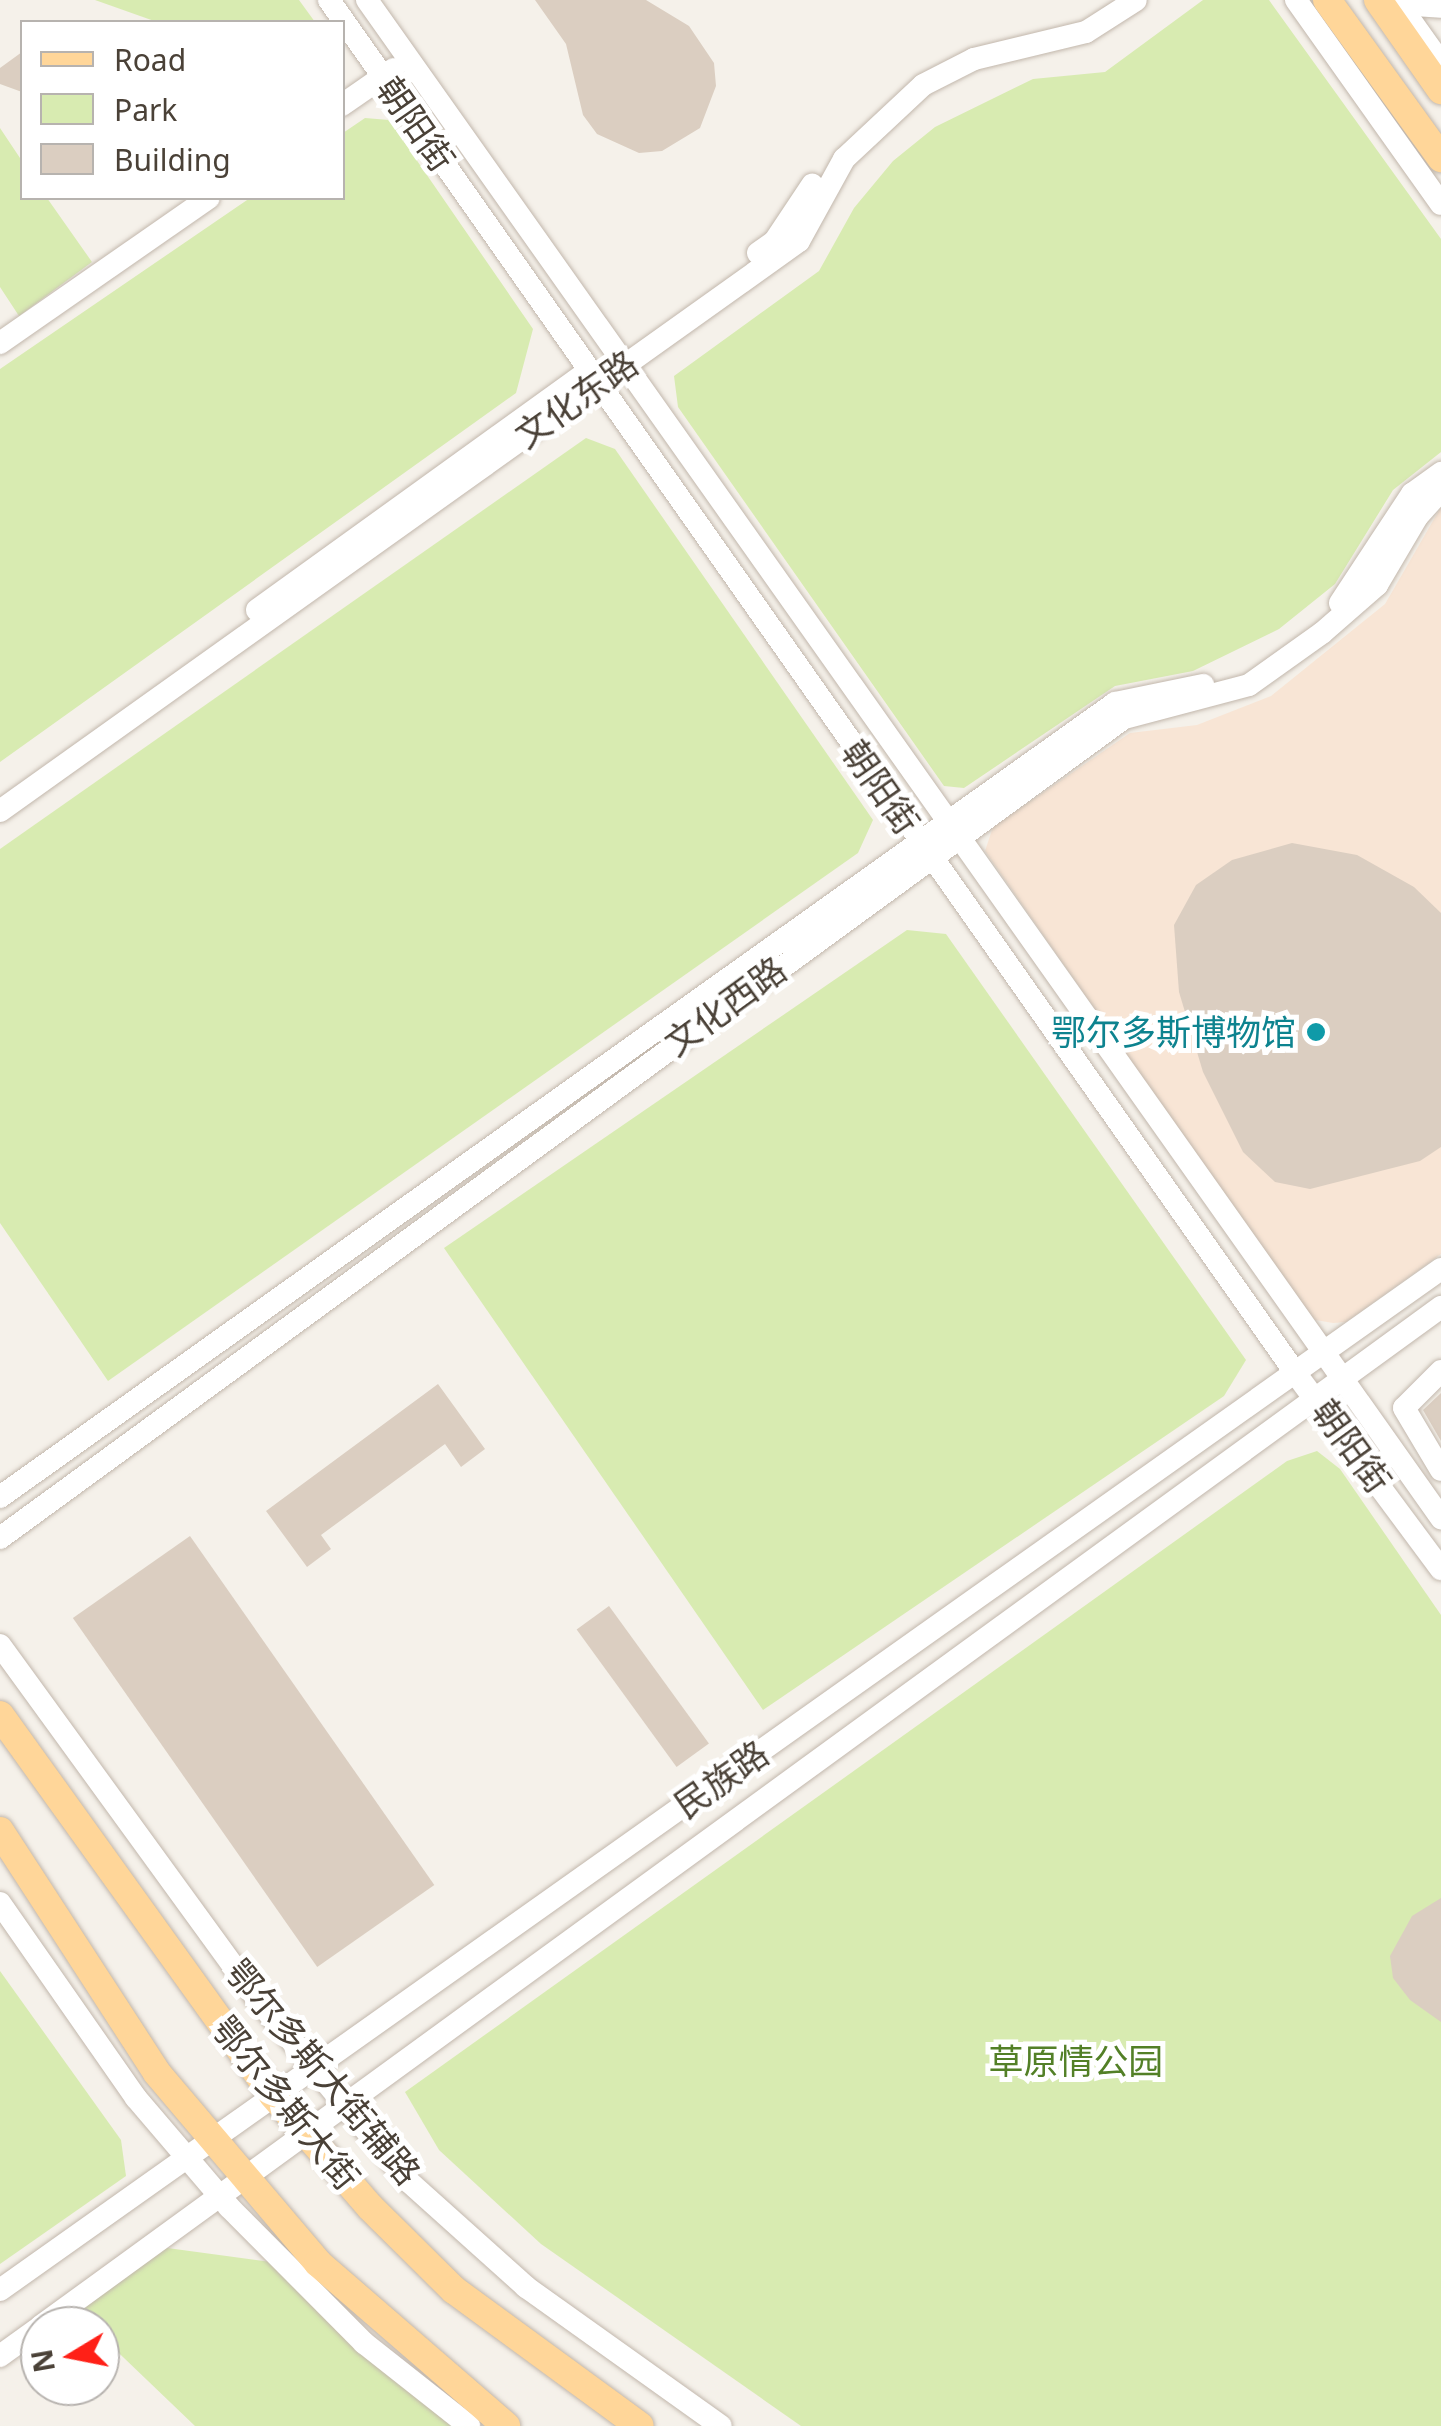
<!DOCTYPE html>
<html>
<head>
<meta charset="utf-8">
<style>
	body { margin:0 }
	#map { position:relative; width:1441px; height:2426px; overflow:hidden; background:#f5f1ea; font-family:"Noto Sans","Noto Sans SC",sans-serif }
	div>[style] { position:absolute }
	.commercial>* { inset:0; background:#f8e5d5 }
	.green>* { inset:0; background:#d8ebb1 }
	.building>* { inset:0; background:#dbcec1; transform-origin:0 0 }
	.roads { filter:drop-shadow(0 0 2px #c2b7ac) drop-shadow(0 0 2px #c2b7ac) }
	.minor>* { height:22px; margin:-11px; padding:0 11px; transform-origin:11px; border-radius:11px; background:#fff }
	.major>* { height:28px; margin:-14px; padding:0 14px; transform-origin:14px; border-radius:14px; background:#ffd699 }
	.dots>* { width:28px; height:28px; translate:-50% -50%; box-sizing:border-box; border:5px solid #fff; border-radius:50% }
	span { translate:-50% -50%; white-space:nowrap; text-align:center; line-height:1.15; -webkit-text-stroke:10px #fff; paint-order:stroke }
	.street-label { font-size:35px; color:#4a4137 }
	.culture-label { font-size:35px; color:#0d838f }
	.right { translate:-100% -50%; text-align:right }
	.park-label { font-size:35px; color:#538027 }
	.legend { position:absolute; left:20px; top:20px; width:325px; height:180px; box-sizing:border-box; background:#fff; border:2px solid #b7b3af; margin:0; padding:12px 18px; list-style:none; font-size:30px; color:#4a4137 }
	.legend li { display:flex; align-items:center; gap:20px; height:50px }
	.legend b { width:50px; border:2px solid #b7b3af }
	.north { position:absolute; left:20px; top:2306px; width:100px; height:100px; box-sizing:border-box; background:#fff; border:2px solid #b7b3af; border-radius:50%; rotate:260deg; font-size:28px; font-weight:700; line-height:40px; text-align:center; color:#4a4137 }
	.north::after { content:''; display:block; margin:auto; width:35px; height:45px; background:#ff2017; clip-path:polygon(50% 0,100% 100%,50% 72%,0 100%) }
</style>
</head>
<body>
<div id="map">
	<div class="commercial">
		<div style="clip-path:polygon(1441px 507px,1441px 1254px,1346px 1322px,1333px 1323px,1310px 1319px,985px 851px,993px 827px,1130px 733px,1197px 725px,1271px 696px,1385px 604px)"></div>
	</div>
	<div class="green">
		<div style="clip-path:polygon(95px 0,299px 0,315px 22px,157px 22px)"></div>
		<div style="clip-path:polygon(1203px 0,1269px 0,1441px 239px,1441px 452px,1393px 490px,1335px 584px,1279px 629px,1193px 671px,1115px 686px,964px 788px,944px 786px,678px 407px,674px 376px,819px 271px,854px 208px,893px 161px,935px 127px,1033px 79px,1105px 72px)"></div>
		<div style="clip-path:polygon(365px 118px,389px 120px,533px 329px,516px 393px,0 762px,0 369px,250px 198px,342px 198px,343px 133px)"></div>
		<div style="clip-path:polygon(0 128px,22px 161px,22px 198px,47px 198px,92px 262px,19px 316px,0 287px)"></div>
		<div style="clip-path:polygon(586px 438px,615px 449px,873px 820px,858px 853px,108px 1381px,0 1223px,0 849px)"></div>
		<div style="clip-path:polygon(907px 930px,946px 934px,1246px 1360px,1224px 1396px,763px 1710px,444px 1248px)"></div>
		<div style="clip-path:polygon(1317px 1451px,1340px 1469px,1441px 1615px,1441px 2426px,801px 2426px,541px 2244px,439px 2150px,405px 2092px,1287px 1461px)"></div>
		<div style="clip-path:polygon(0 1971px,121px 2140px,126px 2176px,0 2264px)"></div>
		<div style="clip-path:polygon(160px 2247px,271px 2262px,454px 2426px,195px 2426px,100px 2335px,100px 2326px,75px 2311px)"></div>
	</div>
	<div class="building">
		<div style="clip-path:polygon(535px 0,646px 0,689px 26px,714px 63px,716px 86px,700px 128px,662px 151px,639px 153px,597px 134px,583px 115px,566px 44px)"></div>
		<div style="clip-path:polygon(22px 52px,22px 92px,0 84px,0 68px)"></div>
		<div style="clip-path:polygon(1292px 843px,1357px 855px,1414px 887px,1441px 913px,1441px 1147px,1420px 1161px,1310px 1189px,1275px 1182px,1243px 1152px,1203px 1072px,1179px 992px,1174px 925px,1196px 885px,1232px 860px)"></div>
		<div style="clip-path:polygon(438px 1384px,485px 1449px,461px 1467px,445px 1444px,321px 1535px,331px 1549px,307px 1567px,266px 1511px)"></div>
		<div style="clip-path:polygon(1441px 1393px,1441px 1441px,1423px 1410px)"></div>
		<div style="left:190px;top:1536px;width:426px;height:143px;rotate:55deg"></div>
		<div style="left:609px;top:1606px;width:170px;height:40px;rotate:54deg"></div>
		<div style="clip-path:polygon(1441px 1898px,1441px 2022px,1410px 2000px,1393px 1978px,1390px 1956px,1412px 1916px)"></div>
	</div>
	<div class="roads">
		<div class="minor">
			<div style="left:329px;top:0;width:1680px;rotate:54.86deg"></div>
			<div style="left:1296px;top:1374px;width:243px;rotate:53.4deg"></div>
			<div style="left:367px;top:0;width:1860px;rotate:54.72deg"></div>
			<div style="left:1296px;top:0;width:250px;rotate:54.6deg"></div>
			<div style="left:1396px;top:0;width:77px;rotate:54.5deg"></div>
			<div style="left:1415px;top:5px;width:26px;rotate:4deg"></div>
			<div style="left:342px;top:105px;width:63px;rotate:-34.7deg"></div>
			<div style="left:758px;top:253px;width:19px;rotate:-35deg"></div>
			<div style="left:774px;top:242px;width:69px;rotate:-56.3deg"></div>
			<div style="left:0;top:343px;width:254px;rotate:-34.8deg"></div>
			<div style="left:1340px;top:603px;width:131px;rotate:-56.6deg"></div>
			<div style="left:1412px;top:494px;width:36px;rotate:-36deg"></div>
			<div style="left:257px;top:610px;width:408px;rotate:-35.8deg"></div>
			<div style="left:0;top:811px;width:981px;rotate:-35.5deg"></div>
			<div style="left:799px;top:241px;width:94px;rotate:-61.2deg"></div>
			<div style="left:844px;top:159px;width:108px;rotate:-43.1deg"></div>
			<div style="left:923px;top:85px;width:57px;rotate:-27deg"></div>
			<div style="left:974px;top:59px;width:115px;rotate:-13.6deg"></div>
			<div style="left:1086px;top:32px;width:59px;rotate:-32.6deg"></div>
			<div style="left:1441px;top:1371px;width:52px;rotate:135deg"></div>
			<div style="left:1404px;top:1408px;width:72px;rotate:59.2deg"></div>
			<div style="left:0;top:1497px;width:1369px;rotate:-35.45deg"></div>
			<div style="left:1115px;top:703px;width:90px;rotate:-11.6deg"></div>
			<div style="left:0;top:1538px;width:1391px;rotate:-36.11deg"></div>
			<div style="left:1124px;top:718px;width:129px;rotate:-14.8deg"></div>
			<div style="left:1249px;top:685px;width:90px;rotate:-35.5deg"></div>
			<div style="left:1322px;top:633px;width:73px;rotate:-41.1deg"></div>
			<div style="left:1377px;top:585px;width:79px;rotate:-59.5deg"></div>
			<div style="left:1417px;top:517px;width:36px;rotate:-48deg"></div>
			<div style="left:0;top:1645px;width:436px;rotate:54deg"></div>
			<div style="left:256px;top:1998px;width:238px;rotate:50.3deg"></div>
			<div style="left:408px;top:2181px;width:159px;rotate:41.9deg"></div>
			<div style="left:526px;top:2287px;width:239px;rotate:35.5deg"></div>
			<div style="left:0;top:1903px;width:238px;rotate:55.1deg"></div>
			<div style="left:136px;top:2098px;width:143px;rotate:49.5deg"></div>
			<div style="left:229px;top:2207px;width:192px;rotate:45.2deg"></div>
			<div style="left:364px;top:2343px;width:134px;rotate:38.3deg"></div>
			<div style="left:0;top:2290px;width:1766px;rotate:-35.32deg"></div>
			<div style="left:41px;top:2326px;width:1732px;rotate:-36.05deg"></div>
			<div style="left:0;top:2356px;width:49px;rotate:-35.9deg"></div>
		</div>
		<div class="major">
			<div style="left:1327px;top:0;width:195px;rotate:54.2deg"></div>
			<div style="left:1378px;top:0;width:110px;rotate:55deg"></div>
			<div style="left:0;top:1715px;width:468px;rotate:54.3deg"></div>
			<div style="left:273px;top:2095px;width:148px;rotate:49.1deg"></div>
			<div style="left:370px;top:2207px;width:118px;rotate:44.7deg"></div>
			<div style="left:454px;top:2290px;width:230px;rotate:36.2deg"></div>
			<div style="left:0;top:1831px;width:288px;rotate:57deg"></div>
			<div style="left:157px;top:2073px;width:249px;rotate:49.7deg"></div>
			<div style="left:318px;top:2263px;width:249px;rotate:40.9deg"></div>
		</div>
	</div>
	<div class="dots">
		<div style="left:1316px;top:1032px;background:#0f9aa8"></div>
	</div>
	<div class="street-label">
		<span style="left:416px;top:124px;rotate:55deg">朝阳街</span>
		<span style="left:576px;top:399px;rotate:-35deg">文化东路</span>
		<span style="left:881px;top:787px;rotate:55deg">朝阳街</span>
		<span style="left:725px;top:1006px;rotate:-36deg">文化西路</span>
		<span style="left:1352px;top:1446px;rotate:54deg">朝阳街</span>
		<span style="left:721px;top:1779px;rotate:-35deg">民族路</span>
		<span style="left:323px;top:2072px;rotate:50deg">鄂尔多斯大街辅路</span>
		<span style="left:286px;top:2103px;rotate:51deg">鄂尔多斯大街</span>
	</div>
	<div class="culture-label">
		<span class="right" style="left:1296px;top:1032px">鄂尔多斯博物馆</span>
	</div>
	<div class="park-label">
		<span style="left:1076px;top:2061px">草原情公园</span>
	</div>
	<ul class="legend">
	<li><b style="height:12px;background:#ffd699"></b>Road</li>
	<li><b style="height:28px;background:#d8ebb1"></b>Park</li>
	<li><b style="height:28px;background:#dbcec1"></b>Building</li>
	</ul>
	<div class="north">N</div>
</div>
</body>
</html>
